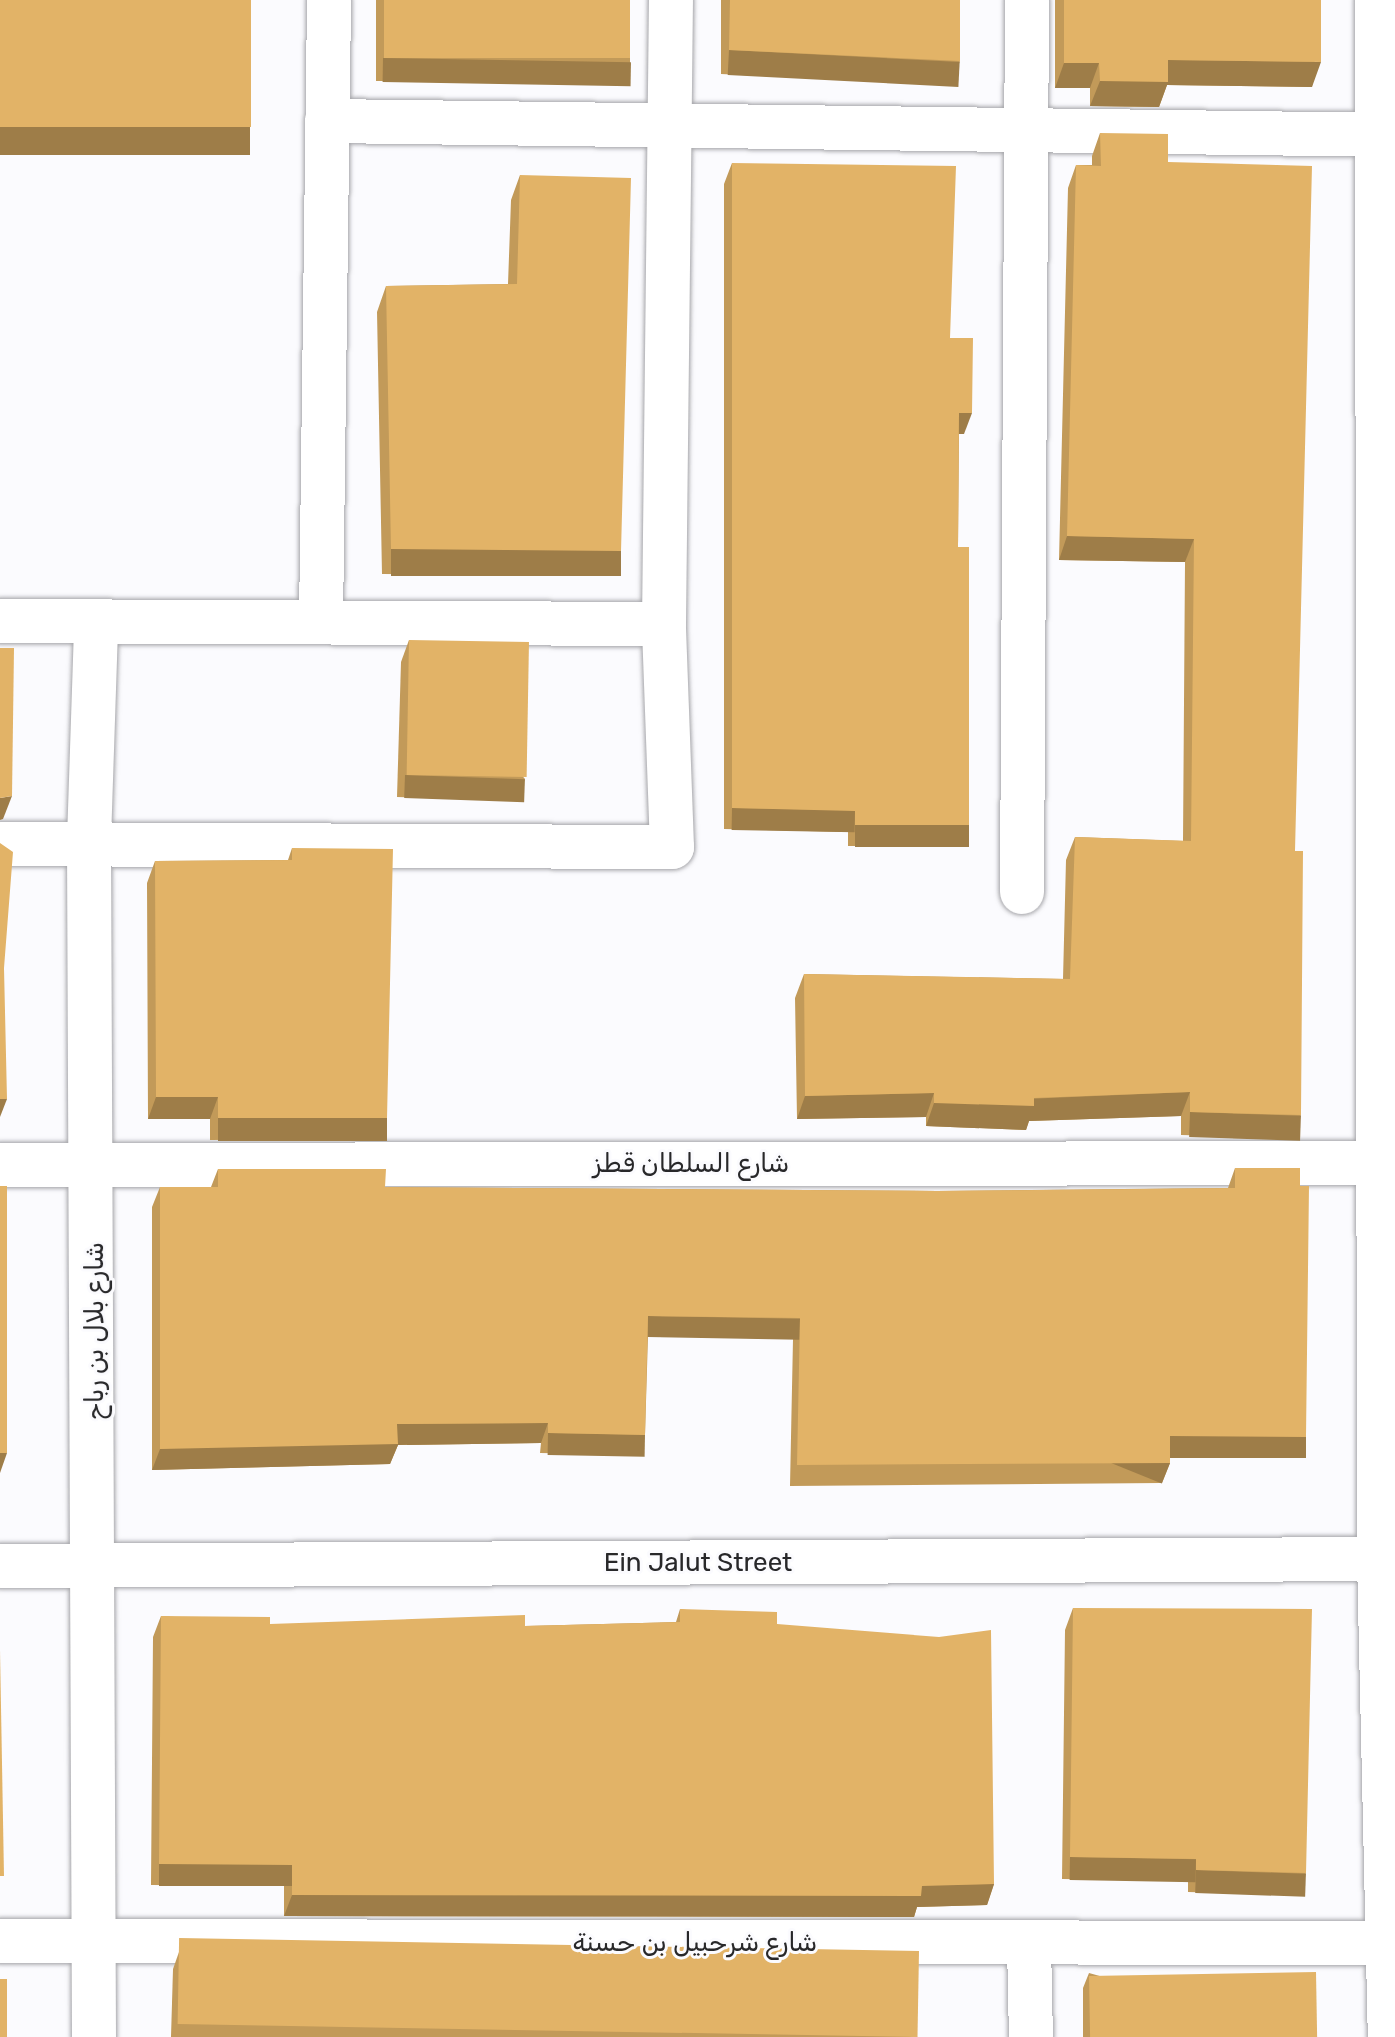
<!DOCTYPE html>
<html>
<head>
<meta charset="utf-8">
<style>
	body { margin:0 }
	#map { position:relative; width:1395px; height:2037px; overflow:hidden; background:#fbfbfe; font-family:Rubik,Cairo,sans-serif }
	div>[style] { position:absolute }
	.roads { filter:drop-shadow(0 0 2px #a6a6aa) drop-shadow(0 0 2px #a6a6aa) }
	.minor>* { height:44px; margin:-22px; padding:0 22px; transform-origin:22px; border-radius:22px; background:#fff }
	.wall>* { inset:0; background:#c29a59; transform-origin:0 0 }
	.shaded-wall>* { inset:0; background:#9e7d48; transform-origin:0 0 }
	.building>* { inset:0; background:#e2b367; transform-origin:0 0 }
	span { translate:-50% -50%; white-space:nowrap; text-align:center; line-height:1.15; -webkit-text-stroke:6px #fbfbfe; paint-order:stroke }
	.street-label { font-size:26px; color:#28282a }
</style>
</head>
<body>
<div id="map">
	<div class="roads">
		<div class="minor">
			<div style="left:1377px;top:0;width:1559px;rotate:89.93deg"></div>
			<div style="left:1379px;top:1559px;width:478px;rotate:88.7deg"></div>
			<div style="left:327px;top:121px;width:1068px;rotate:0.75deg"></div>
			<div style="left:0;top:621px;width:664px;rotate:0.26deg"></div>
			<div style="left:321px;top:622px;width:622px;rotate:-89.26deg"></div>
			<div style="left:0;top:844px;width:672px;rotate:0.26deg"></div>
			<div style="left:672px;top:847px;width:223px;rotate:-92.1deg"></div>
			<div style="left:664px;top:624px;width:624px;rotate:-89.36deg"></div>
			<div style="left:1022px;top:892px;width:892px;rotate:-89.68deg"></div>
			<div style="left:0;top:1165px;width:1382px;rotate:-0.08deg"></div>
			<div style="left:0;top:1566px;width:1395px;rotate:-0.29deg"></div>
			<div style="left:0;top:1941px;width:1389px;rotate:0.08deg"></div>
			<div style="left:1029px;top:1944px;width:93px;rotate:88.8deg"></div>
			<div style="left:94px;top:2037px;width:1197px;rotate:-90.24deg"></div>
			<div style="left:89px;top:840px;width:216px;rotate:-88.1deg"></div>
		</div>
	</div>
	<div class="wall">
		<div style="left:376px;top:0;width:254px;height:81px"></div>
		<div style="clip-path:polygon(721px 0,960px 0,960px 61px,951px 85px,721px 74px)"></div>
		<div style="clip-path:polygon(1055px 0,1321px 0,1312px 87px,1167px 85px,1159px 107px,1090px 106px,1090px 88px,1055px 88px)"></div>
		<div style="clip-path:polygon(1100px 133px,1168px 162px,1295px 851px,1301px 1115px,1293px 1138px,1181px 1135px,1181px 1116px,1029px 1121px,1026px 1130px,926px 1126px,926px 1117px,797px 1119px,795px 998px,804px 974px,1063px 979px,1066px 860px,1075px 837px,1183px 841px,1185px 562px,1059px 560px,1068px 188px,1076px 165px,1092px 165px,1092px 156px)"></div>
		<div style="clip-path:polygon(732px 163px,950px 338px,964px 434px,959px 434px,958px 547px,961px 846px,848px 846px,848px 832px,724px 829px,724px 184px)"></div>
		<div style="clip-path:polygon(520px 175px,621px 551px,612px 576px,382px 574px,377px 312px,386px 286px,508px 284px,511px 200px)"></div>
		<div style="clip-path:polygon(409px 640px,525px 779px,517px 801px,397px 797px,401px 662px)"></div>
		<div style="clip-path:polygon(292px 848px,379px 1139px,210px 1140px,210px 1119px,148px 1119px,147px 883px,155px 861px,288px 860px)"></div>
		<div style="clip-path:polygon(1235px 1168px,1299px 1457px,1170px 1456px,1170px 1463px,1162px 1483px,790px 1486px,793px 1339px,648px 1336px,645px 1435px,638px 1455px,540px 1453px,541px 1443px,398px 1445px,390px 1464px,152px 1470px,152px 1207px,160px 1187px,211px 1187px,218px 1169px,385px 1187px,937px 1191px,1228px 1188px)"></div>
		<div style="clip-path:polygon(1073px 1608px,1306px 1873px,1298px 1895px,1188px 1892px,1188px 1881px,1062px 1879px,1065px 1630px)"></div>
		<div style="clip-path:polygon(680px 1609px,777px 1624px,994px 1884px,987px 1905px,917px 1907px,914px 1917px,284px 1916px,284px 1886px,151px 1885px,153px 1637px,161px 1616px,270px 1624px,525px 1626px,676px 1622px)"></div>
		<div style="clip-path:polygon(179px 1952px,918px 2037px,171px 2037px,173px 1969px)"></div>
		<div style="clip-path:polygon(1089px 1973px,1317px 2037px,1083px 2037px,1083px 1988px)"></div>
	</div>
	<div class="shaded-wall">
		<div style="left:729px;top:50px;width:231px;height:25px;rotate:3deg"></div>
		<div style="left:383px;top:58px;width:248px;height:24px;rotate:1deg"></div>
		<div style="clip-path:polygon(1168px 60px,1321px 62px,1312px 87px,1167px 85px,1159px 107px,1090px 106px,1100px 81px)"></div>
		<div style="clip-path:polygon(1064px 63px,1099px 63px,1090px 88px,1055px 88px)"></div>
		<div style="left:0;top:127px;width:250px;height:28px"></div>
		<div style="clip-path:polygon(959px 413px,972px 413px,964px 434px,952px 434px)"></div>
		<div style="clip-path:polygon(1067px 536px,1194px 539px,1185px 562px,1059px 560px)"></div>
		<div style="left:391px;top:549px;width:230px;height:27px"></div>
		<div style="left:405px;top:775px;width:120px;height:23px;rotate:2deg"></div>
		<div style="clip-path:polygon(12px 796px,3px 819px,0 820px,0 798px)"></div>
		<div style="left:732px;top:808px;width:123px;height:22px;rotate:1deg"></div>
		<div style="left:855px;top:825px;width:114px;height:22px"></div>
		<div style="clip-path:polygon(1190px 1092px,1181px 1116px,1029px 1121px,1026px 1130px,926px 1126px,934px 1103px)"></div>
		<div style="clip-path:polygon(934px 1093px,926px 1117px,797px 1119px,805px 1096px)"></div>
		<div style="clip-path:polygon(156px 1097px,218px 1097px,210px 1119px,148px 1119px)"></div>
		<div style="clip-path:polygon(0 1099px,7px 1099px,0 1117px)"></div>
		<div style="left:1190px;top:1112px;width:111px;height:25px;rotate:2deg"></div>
		<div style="left:218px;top:1118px;width:169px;height:23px"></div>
		<div style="left:648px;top:1316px;width:152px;height:21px;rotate:1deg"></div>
		<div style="clip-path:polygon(548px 1423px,541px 1443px,398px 1445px,390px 1464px,152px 1470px,160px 1449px,397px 1424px)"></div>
		<div style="left:548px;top:1433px;width:97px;height:22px;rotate:1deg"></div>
		<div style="left:1170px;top:1436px;width:136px;height:22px"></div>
		<div style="clip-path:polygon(0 1453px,7px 1453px,0 1473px)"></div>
		<div style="left:1170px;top:1463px;width:22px;height:373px;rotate:112deg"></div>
		<div style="left:1070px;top:1857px;width:126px;height:23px;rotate:1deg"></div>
		<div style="left:159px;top:1864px;width:133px;height:22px"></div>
		<div style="left:1196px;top:1870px;width:110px;height:23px;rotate:2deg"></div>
		<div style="clip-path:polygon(994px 1884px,987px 1905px,917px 1907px,914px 1917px,284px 1916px,292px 1895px)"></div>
	</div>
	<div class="building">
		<div style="left:0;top:0;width:251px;height:127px"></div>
		<div style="left:384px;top:0;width:246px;height:58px"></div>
		<div style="clip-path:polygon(730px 0,960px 0,960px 61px,729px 50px)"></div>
		<div style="clip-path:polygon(1064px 0,1321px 0,1321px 62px,1168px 60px,1168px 82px,1100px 81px,1099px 63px,1064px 63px)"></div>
		<div style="clip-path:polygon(1100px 133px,1168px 134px,1168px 162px,1312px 166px,1295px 851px,1303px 851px,1301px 1115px,1190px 1112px,1190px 1092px,1034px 1098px,1034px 1106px,934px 1103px,934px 1093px,805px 1096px,804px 974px,1070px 979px,1075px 837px,1191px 841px,1194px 539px,1067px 536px,1076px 165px,1101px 166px)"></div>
		<div style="clip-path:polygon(732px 163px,956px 166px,950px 338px,973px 338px,972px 413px,959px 413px,958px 547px,969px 547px,969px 825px,855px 825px,855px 811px,732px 808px)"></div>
		<div style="clip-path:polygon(520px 175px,631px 178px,621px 551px,391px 549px,386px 286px,517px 284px)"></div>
		<div style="left:409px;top:640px;width:120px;height:135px;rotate:1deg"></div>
		<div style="clip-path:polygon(0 648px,14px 648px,12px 796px,0 798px)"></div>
		<div style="clip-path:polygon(0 843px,13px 852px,4px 968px,7px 1099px,0 1099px)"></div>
		<div style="clip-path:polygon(292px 848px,393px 849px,387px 1118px,218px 1118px,218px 1097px,156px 1097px,155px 861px,292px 860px)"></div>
		<div style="clip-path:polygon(1235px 1168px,1300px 1168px,1300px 1186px,1309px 1186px,1306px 1437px,1170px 1436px,1170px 1463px,797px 1465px,800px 1318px,648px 1316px,645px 1435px,548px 1433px,548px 1423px,397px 1424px,398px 1444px,160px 1449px,160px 1187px,218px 1187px,218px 1169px,386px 1169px,385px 1187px,937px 1191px,1235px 1188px)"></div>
		<div style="left:0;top:1186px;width:7px;height:267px"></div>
		<div style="clip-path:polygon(1073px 1608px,1312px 1609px,1306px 1873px,1196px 1870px,1196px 1859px,1070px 1857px)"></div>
		<div style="clip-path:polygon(680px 1609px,777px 1612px,777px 1624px,939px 1637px,991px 1630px,994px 1884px,922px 1886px,921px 1896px,292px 1895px,292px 1865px,159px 1864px,161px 1616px,270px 1617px,270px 1624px,525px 1615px,525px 1626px,680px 1622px)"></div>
		<div style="clip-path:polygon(0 1650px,4px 1876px,0 1876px)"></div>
		<div style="left:919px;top:1951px;width:86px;height:740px;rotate:91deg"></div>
		<div style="left:1316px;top:1972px;width:65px;height:227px;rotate:89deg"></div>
		<div style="left:0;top:1979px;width:7px;height:58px"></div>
	</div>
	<div class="street-label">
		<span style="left:691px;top:1164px">شارع السلطان قطز</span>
		<span style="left:95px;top:1331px;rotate:-90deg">شارع بلال بن رباح</span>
		<span style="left:698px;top:1563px">Ein Jalut Street</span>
		<span style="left:695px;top:1943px">شارع شرحبيل بن حسنة</span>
	</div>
</div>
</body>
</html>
